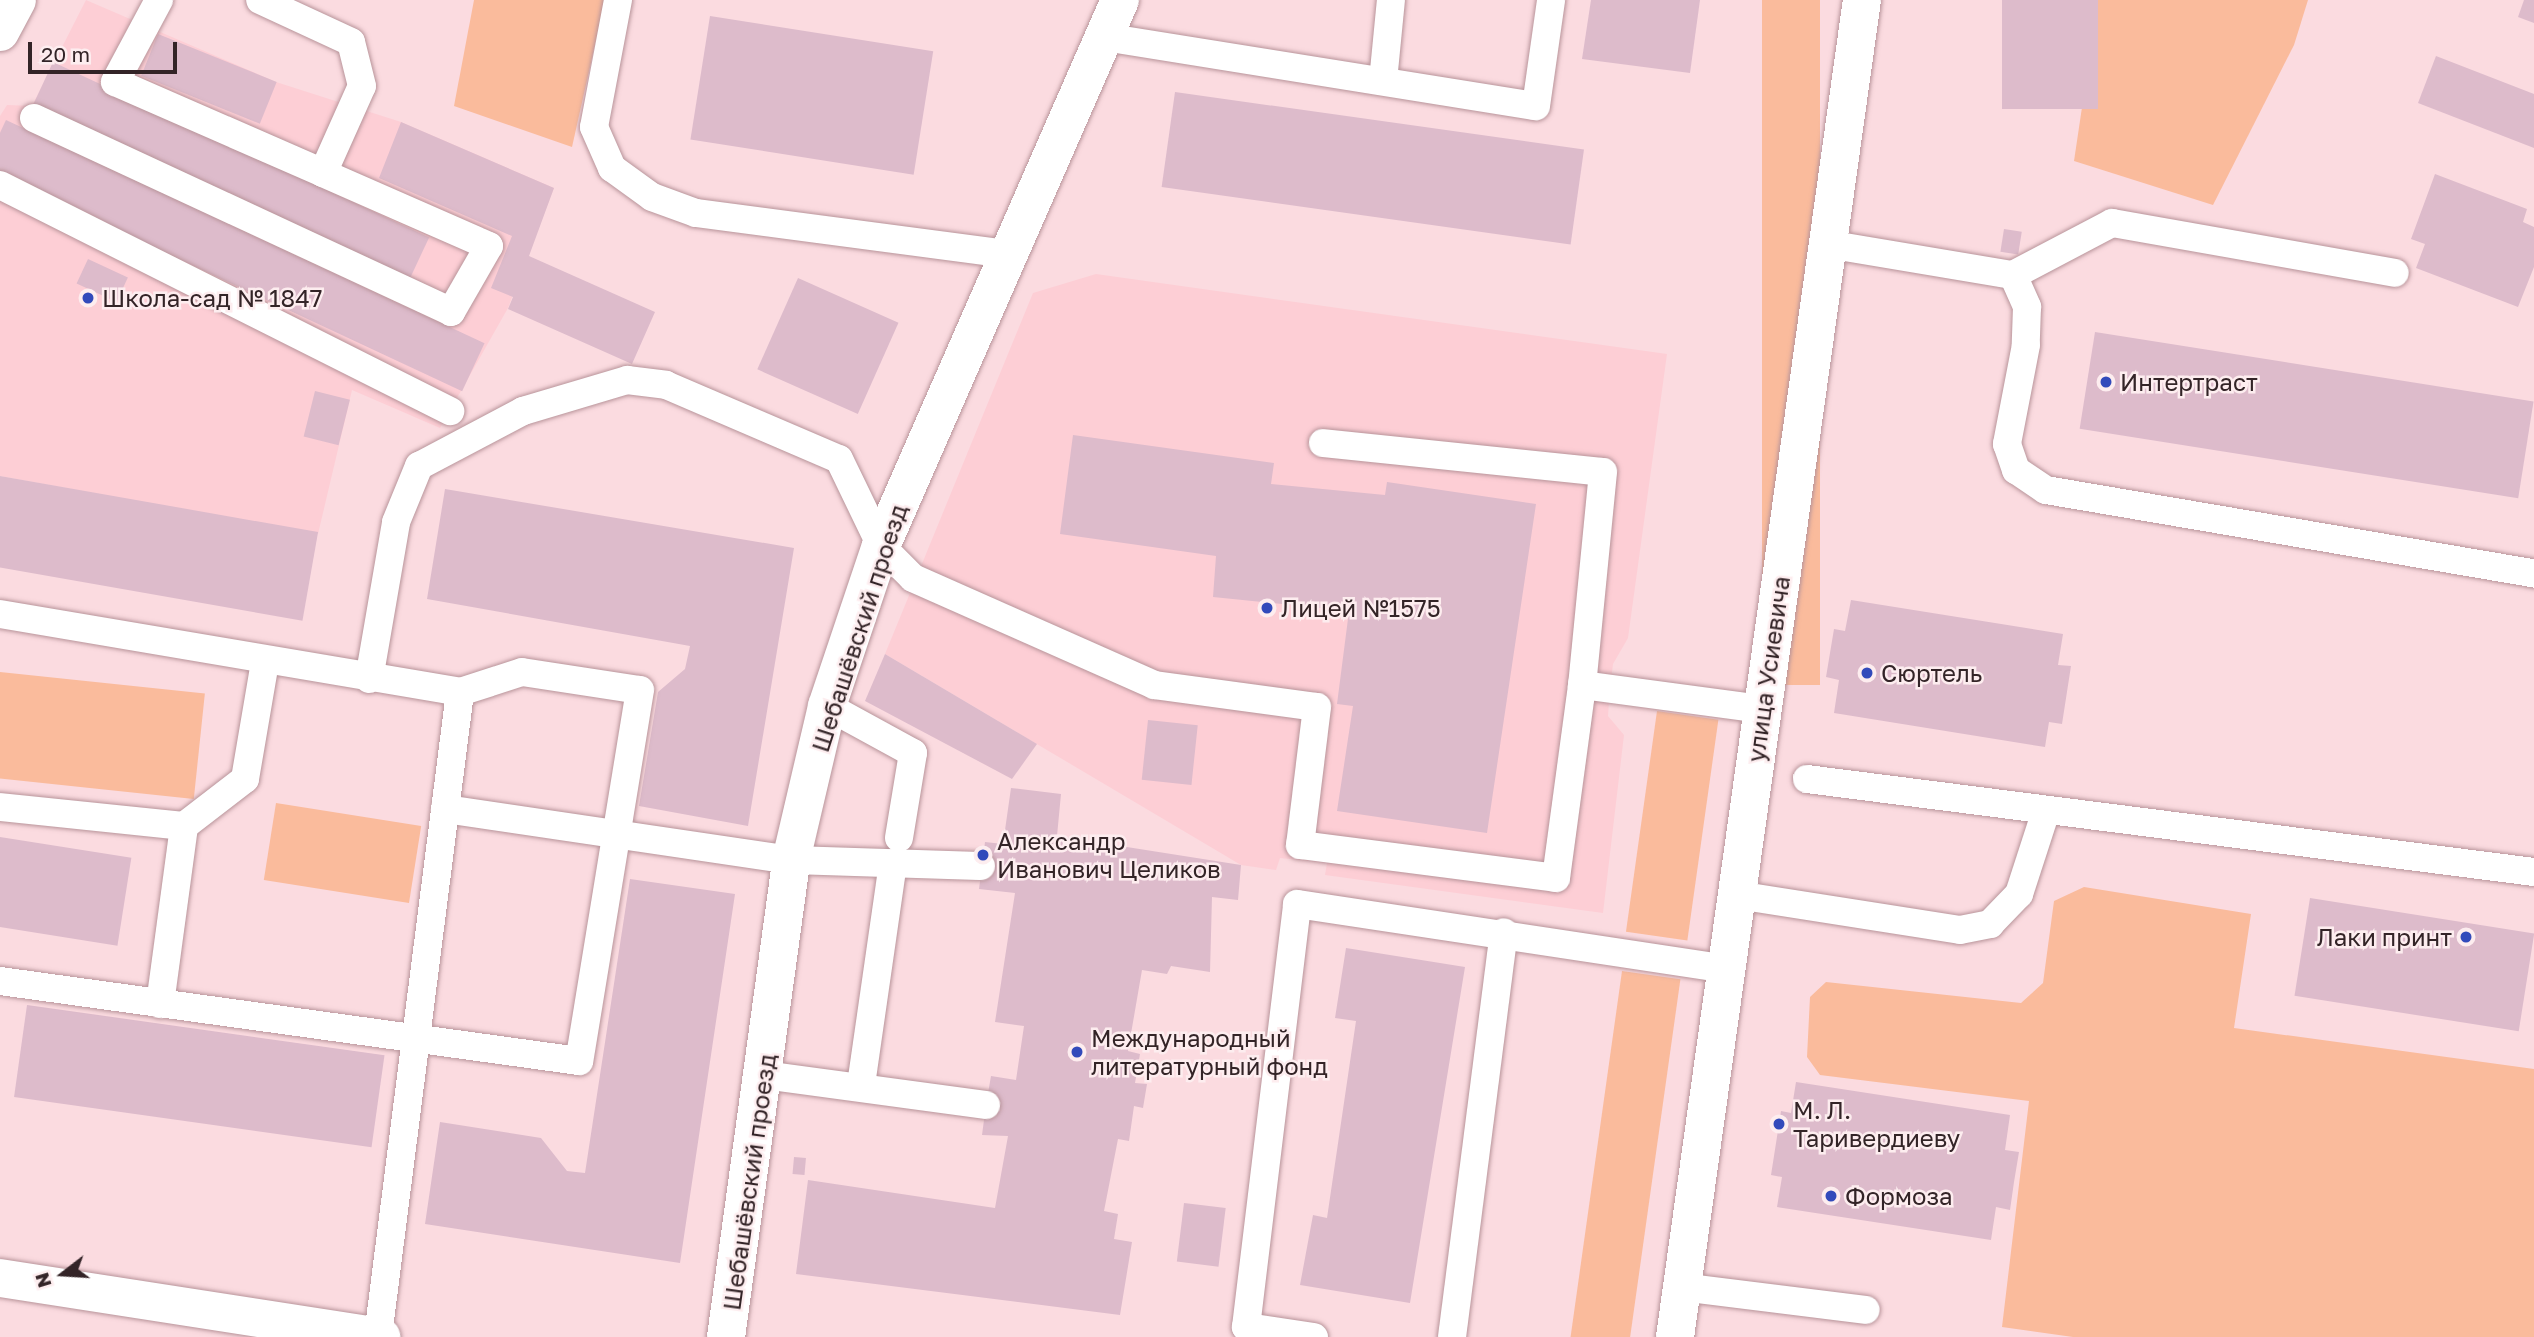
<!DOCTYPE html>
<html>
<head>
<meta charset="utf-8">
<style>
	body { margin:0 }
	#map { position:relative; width:2534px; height:1337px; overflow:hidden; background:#fbdbe0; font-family:"Golos Text",sans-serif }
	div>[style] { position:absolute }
	.built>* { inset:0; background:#fdced5 }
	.green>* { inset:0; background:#fabb9c; transform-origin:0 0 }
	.building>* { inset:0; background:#ddbbcb; transform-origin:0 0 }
	.roads { filter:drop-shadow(0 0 2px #b8949a) drop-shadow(0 0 2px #b8949a) }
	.lane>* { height:28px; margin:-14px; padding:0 14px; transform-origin:14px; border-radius:14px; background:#fff }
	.street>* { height:38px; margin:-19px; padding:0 19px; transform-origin:19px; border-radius:19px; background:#fff }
	.secondary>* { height:38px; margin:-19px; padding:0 19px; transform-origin:19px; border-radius:19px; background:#fff }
	.dots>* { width:19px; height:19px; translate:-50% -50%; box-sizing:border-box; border:4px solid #fdedef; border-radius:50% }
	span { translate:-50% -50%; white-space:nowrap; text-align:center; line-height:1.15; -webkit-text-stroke:5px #fdedef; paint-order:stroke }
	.poi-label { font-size:24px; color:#332427 }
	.left { translate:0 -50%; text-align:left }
	.right { translate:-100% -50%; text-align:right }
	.street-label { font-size:24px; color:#332427 }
	.north { position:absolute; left:28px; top:1239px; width:70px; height:70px; -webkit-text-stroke:5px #fdedef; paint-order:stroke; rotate:253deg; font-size:19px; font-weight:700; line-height:28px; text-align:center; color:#332427 }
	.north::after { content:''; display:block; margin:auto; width:24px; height:32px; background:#332427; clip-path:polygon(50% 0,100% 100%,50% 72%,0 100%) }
	.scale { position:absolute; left:28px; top:42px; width:149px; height:32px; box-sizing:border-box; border:4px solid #332427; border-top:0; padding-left:9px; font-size:21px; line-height:24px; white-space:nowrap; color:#332427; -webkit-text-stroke:5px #fdedef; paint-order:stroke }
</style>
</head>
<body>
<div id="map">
	<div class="built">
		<div style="clip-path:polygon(86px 0,276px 82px,401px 122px,554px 188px,508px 308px,440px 428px,352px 390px,318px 534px,0 476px,0 116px,7px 105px,32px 106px)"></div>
		<div style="clip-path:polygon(1096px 274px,1667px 354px,1628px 638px,1613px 664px,1610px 688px,1608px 716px,1624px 735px,1603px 913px,1325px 875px,1327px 863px,1280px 858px,1276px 870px,1241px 865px,885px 654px,1033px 293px)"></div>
	</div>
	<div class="green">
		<div style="clip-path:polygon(474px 0,605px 0,572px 147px,454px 106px)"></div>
		<div style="left:1762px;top:0;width:58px;height:685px"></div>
		<div style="clip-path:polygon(2098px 0,2308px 0,2294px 45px,2213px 205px,2074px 161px)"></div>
		<div style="left:0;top:672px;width:206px;height:106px;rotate:6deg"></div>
		<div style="left:1657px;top:711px;width:62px;height:223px;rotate:8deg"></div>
		<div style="left:276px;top:803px;width:147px;height:78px;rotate:9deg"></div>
		<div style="clip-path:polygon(2084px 887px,2251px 914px,2234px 1028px,2534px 1069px,2534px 1337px,2073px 1337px,2002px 1327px,2029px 1101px,1820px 1075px,1807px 1057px,1810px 997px,1826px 982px,2021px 1003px,2043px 983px,2054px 901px)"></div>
		<div style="left:1622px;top:971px;width:59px;height:370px;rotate:8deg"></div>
	</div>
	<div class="building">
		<div style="clip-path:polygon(1591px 0,1700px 0,1690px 73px,1582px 59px)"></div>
		<div style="left:2002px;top:0;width:96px;height:109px"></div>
		<div style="clip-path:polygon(2524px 0,2534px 0,2534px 23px,2518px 17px)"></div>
		<div style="left:710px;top:16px;width:226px;height:125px;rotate:9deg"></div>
		<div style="left:158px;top:34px;width:128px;height:45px;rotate:22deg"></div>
		<div style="clip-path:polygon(2436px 56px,2534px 94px,2534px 148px,2418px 103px)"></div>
		<div style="left:53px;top:62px;width:415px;height:49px;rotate:25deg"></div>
		<div style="left:1175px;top:92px;width:413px;height:96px;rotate:8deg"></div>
		<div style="left:6px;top:120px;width:528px;height:53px;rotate:25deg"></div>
		<div style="clip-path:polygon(401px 122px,554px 188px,529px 256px,655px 312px,632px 364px,508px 309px,513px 297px,491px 288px,512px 236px,379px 178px)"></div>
		<div style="clip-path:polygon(2435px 174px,2527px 209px,2523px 222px,2534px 227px,2534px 267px,2518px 307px,2416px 268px,2425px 244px,2411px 239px)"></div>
		<div style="left:2004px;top:229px;width:18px;height:23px;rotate:9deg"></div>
		<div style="left:88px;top:259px;width:44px;height:27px;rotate:25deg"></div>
		<div style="left:798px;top:278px;width:110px;height:100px;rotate:24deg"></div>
		<div style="left:2095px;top:332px;width:444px;height:98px;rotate:9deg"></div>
		<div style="left:315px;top:391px;width:36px;height:47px;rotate:14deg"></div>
		<div style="clip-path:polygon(1073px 435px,1274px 463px,1271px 484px,1385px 495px,1387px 482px,1536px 504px,1487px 833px,1337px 811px,1353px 706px,1337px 704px,1349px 611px,1213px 597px,1216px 556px,1060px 534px)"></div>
		<div style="left:0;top:476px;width:323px;height:90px;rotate:10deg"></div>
		<div style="clip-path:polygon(445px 489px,794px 548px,748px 826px,639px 806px,658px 692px,685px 669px,690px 646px,427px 599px)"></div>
		<div style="clip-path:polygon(1851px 600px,2063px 634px,2058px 665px,2071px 666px,2062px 724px,2049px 722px,2045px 747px,1834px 713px,1839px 680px,1826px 677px,1834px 629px,1845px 631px)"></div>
		<div style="clip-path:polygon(885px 654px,1037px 744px,1012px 779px,865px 701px)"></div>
		<div style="left:1148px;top:720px;width:50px;height:60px;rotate:6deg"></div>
		<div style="clip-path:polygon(1011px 788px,1061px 794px,1057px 836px,1241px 865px,1238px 900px,1212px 897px,1210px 972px,1171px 966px,1167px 974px,1142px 970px,1128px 1051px,1140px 1054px,1135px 1083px,1147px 1084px,1143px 1108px,1134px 1106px,1129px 1141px,1118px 1139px,1104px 1211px,1118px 1214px,1114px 1239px,1132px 1242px,1120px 1315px,796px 1274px,808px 1180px,995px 1208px,1008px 1136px,982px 1135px,986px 1105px,991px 1076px,1016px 1080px,1024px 1026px,995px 1022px,1015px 893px,979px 889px,985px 842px,1003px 844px)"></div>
		<div style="left:0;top:837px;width:133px;height:89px;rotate:9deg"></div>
		<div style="clip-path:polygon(630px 879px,735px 894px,680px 1263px,425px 1224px,440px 1122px,541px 1138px,567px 1171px,585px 1173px)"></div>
		<div style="left:2310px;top:898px;width:227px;height:99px;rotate:9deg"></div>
		<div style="clip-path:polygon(1346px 948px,1465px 967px,1410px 1303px,1300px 1285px,1313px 1215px,1327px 1218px,1356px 1021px,1335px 1018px)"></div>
		<div style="left:27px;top:1005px;width:361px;height:93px;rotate:8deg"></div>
		<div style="clip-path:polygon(1796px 1082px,2010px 1115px,2005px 1150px,2019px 1152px,2014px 1182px,2010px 1210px,1996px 1207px,1991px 1240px,1777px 1207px,1782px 1177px,1771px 1175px,1779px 1124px,1781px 1111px,1791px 1113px)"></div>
		<div style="left:794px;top:1157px;width:12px;height:17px;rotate:5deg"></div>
		<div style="left:1184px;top:1203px;width:42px;height:59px;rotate:7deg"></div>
	</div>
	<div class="roads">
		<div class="lane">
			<div style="left:159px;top:0;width:93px;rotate:118.2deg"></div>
			<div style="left:115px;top:82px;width:227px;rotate:23.6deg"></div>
			<div style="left:323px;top:173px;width:95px;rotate:-65.9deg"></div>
			<div style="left:362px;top:86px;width:45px;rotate:-104deg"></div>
			<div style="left:351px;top:42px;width:100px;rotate:-155.2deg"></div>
			<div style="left:618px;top:0;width:129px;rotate:100.7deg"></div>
			<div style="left:594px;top:127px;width:45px;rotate:66.3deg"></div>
			<div style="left:612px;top:168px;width:49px;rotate:35.9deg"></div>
			<div style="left:652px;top:197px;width:47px;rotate:20deg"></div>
			<div style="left:696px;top:213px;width:316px;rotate:7.5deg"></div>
			<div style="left:1104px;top:37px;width:437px;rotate:9.1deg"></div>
			<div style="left:1536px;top:106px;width:107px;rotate:-81.9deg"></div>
			<div style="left:1383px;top:81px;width:81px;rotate:-84.4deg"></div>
			<div style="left:34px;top:118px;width:460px;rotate:24.9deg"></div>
			<div style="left:451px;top:312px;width:76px;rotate:-60.1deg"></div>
			<div style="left:489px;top:246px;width:181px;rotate:-156.3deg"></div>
			<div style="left:0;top:185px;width:504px;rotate:26.67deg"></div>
			<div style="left:1827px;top:244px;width:189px;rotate:9.5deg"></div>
			<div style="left:2013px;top:275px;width:35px;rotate:66deg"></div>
			<div style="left:2027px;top:307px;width:38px;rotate:92deg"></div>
			<div style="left:2026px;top:345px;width:101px;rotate:100.9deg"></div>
			<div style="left:2007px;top:444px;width:28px;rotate:71deg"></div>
			<div style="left:2016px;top:470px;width:36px;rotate:34deg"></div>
			<div style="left:2046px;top:490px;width:495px;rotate:9.7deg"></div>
			<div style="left:2013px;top:275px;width:112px;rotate:-27.7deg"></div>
			<div style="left:2112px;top:223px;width:287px;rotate:10deg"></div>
			<div style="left:1323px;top:443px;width:281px;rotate:5.9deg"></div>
			<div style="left:1603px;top:472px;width:214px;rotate:95.6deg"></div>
			<div style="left:1582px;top:685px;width:183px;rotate:7.6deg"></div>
			<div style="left:0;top:614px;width:467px;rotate:9.6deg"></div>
			<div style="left:460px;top:692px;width:65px;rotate:-17.9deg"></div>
			<div style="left:522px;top:672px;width:119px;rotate:8.7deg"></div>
			<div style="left:640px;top:690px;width:376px;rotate:99.3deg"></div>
			<div style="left:579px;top:1061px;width:585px;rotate:-172.13deg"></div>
			<div style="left:369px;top:679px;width:159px;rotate:-80.2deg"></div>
			<div style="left:396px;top:522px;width:61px;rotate:-67.7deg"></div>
			<div style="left:419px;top:466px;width:118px;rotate:-27.9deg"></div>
			<div style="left:523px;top:411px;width:109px;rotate:-16.6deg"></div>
			<div style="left:627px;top:380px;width:39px;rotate:7deg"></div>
			<div style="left:666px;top:385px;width:188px;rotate:23.2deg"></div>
			<div style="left:839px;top:459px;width:97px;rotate:64.2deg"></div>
			<div style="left:881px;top:546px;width:45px;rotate:45deg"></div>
			<div style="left:913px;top:578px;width:264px;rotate:23.9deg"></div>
			<div style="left:1154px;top:685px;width:164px;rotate:7.7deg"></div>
			<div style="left:1317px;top:707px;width:139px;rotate:97deg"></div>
			<div style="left:1300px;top:845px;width:258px;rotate:7.3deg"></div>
			<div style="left:1556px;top:878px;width:195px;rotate:-82.3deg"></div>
			<div style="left:827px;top:706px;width:98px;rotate:28.7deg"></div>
			<div style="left:913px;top:753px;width:86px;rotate:99.4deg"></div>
			<div style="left:1807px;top:779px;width:733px;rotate:7.29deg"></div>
			<div style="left:0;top:807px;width:185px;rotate:5.9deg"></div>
			<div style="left:445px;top:809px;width:350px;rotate:8.4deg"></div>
			<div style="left:791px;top:860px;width:190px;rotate:1.8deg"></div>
			<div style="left:1737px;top:895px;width:226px;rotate:8.9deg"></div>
			<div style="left:1960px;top:930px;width:31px;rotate:-11deg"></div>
			<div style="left:1990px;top:924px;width:42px;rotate:-46deg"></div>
			<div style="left:2019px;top:894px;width:87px;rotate:-72deg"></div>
			<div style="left:160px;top:1004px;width:180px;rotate:-82.3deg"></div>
			<div style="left:184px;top:826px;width:77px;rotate:-37.6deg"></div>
			<div style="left:245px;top:779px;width:119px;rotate:-80.3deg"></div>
			<div style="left:764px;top:1075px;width:224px;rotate:7.7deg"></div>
			<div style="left:861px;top:1085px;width:224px;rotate:-81.8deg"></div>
			<div style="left:1682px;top:1287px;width:185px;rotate:7.1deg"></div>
			<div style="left:378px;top:1336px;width:649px;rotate:-82.74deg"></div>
			<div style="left:1314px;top:1337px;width:69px;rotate:-171.6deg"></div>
			<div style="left:1246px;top:1327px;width:426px;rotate:-83.1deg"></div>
			<div style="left:1297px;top:904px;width:437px;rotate:8.6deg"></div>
			<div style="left:1452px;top:1337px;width:408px;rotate:-82.7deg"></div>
		</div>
		<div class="street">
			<div style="left:0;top:32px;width:36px;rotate:-62deg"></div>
			<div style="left:0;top:1278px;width:386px;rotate:8.8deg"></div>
			<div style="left:726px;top:1337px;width:481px;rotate:-82.2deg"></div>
			<div style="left:791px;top:860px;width:158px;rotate:-76.8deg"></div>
			<div style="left:827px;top:706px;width:169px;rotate:-71.4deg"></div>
			<div style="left:881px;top:546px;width:596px;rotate:-66.36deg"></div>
		</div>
		<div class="secondary">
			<div style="left:1675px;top:1337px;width:1350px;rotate:-82.04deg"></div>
		</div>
	</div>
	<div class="dots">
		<div style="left:88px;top:298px;background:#324abb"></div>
		<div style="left:2106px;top:382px;background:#324abb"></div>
		<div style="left:1267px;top:608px;background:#324abb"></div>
		<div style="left:1867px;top:673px;background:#324abb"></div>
		<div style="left:983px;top:855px;background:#324abb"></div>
		<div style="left:2466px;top:937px;background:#324abb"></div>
		<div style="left:1077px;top:1052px;background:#324abb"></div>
		<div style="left:1779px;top:1124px;background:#324abb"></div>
		<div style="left:1831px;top:1196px;background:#324abb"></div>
	</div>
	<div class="poi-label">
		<span class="left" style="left:102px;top:298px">Школа-сад № 1847</span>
		<span class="left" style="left:2120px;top:382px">Интертраст</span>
		<span class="left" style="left:1281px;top:608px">Лицей №1575</span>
		<span class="left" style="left:1881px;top:673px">Сюртель</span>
		<span class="left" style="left:997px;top:855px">Александр<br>Иванович Целиков</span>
		<span class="right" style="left:2452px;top:937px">Лаки принт</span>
		<span class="left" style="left:1091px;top:1052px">Международный<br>литературный фонд</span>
		<span class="left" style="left:1793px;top:1124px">М. Л.<br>Таривердиеву</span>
		<span class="left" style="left:1845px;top:1196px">Формоза</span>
	</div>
	<div class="street-label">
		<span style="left:859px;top:628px;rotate:-72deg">Шебашёвский проезд</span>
		<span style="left:1768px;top:669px;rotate:-82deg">улица Усиевича</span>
		<span style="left:749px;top:1182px;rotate:-82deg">Шебашёвский проезд</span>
	</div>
	<div class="north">N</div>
	<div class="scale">20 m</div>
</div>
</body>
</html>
